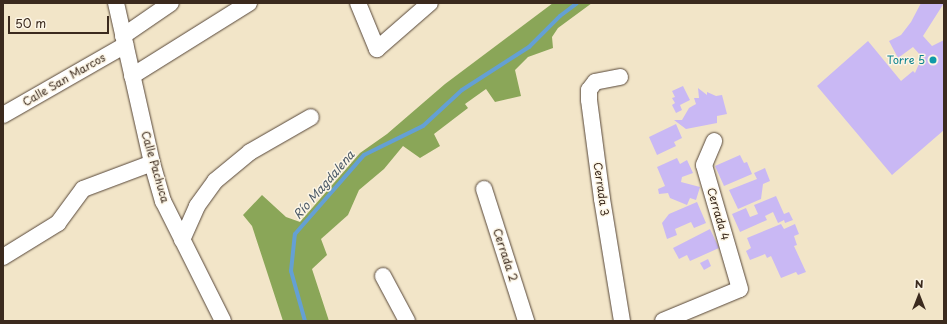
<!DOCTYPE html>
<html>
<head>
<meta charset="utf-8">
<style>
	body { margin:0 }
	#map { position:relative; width:947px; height:324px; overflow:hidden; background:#f2e5c8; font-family:"Playpen Sans",sans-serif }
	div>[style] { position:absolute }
	.forest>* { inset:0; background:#8aa658 }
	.stream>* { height:4px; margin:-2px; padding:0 2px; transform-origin:2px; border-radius:2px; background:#64a0d4 }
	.building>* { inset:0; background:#c9b8f4 }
	.roads { filter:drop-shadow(0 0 1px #564638) drop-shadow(0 0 1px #564638) }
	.minor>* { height:16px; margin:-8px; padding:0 8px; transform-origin:8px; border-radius:8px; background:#fff }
	.dots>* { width:11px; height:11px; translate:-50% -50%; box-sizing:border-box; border:2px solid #fcf5e5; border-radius:50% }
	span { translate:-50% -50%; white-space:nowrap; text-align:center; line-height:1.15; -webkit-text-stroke:3px #fcf5e5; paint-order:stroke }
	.culture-label { font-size:11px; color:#0d838f }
	.right { translate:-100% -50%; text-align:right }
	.street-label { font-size:11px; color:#3b2a1e }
	.water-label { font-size:12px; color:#4b5967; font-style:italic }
	.frame { position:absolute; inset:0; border:4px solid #3b2a1e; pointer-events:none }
	.north { position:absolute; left:899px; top:276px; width:40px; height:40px; -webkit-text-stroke:3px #fcf5e5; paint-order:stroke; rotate:0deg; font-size:11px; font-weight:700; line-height:16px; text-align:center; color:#3b2a1e }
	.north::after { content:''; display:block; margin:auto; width:14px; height:18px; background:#3b2a1e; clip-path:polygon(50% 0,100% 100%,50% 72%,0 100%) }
	.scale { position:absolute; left:8px; top:16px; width:101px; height:18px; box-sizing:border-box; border:2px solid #3b2a1e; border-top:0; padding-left:5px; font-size:12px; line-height:14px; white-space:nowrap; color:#3b2a1e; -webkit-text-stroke:3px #fcf5e5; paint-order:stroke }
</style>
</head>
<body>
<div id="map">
	<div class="forest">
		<div style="clip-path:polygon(553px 3px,592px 3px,558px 28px,552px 37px,553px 48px,528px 57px,515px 70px,521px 96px,495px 102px,486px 89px,465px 104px,468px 108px,434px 134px,440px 146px,420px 158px,403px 146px,384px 169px,359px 190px,348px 215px,321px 239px,327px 255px,312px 269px,329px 321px,283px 321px,252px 226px,243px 215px,262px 195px,286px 217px,300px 222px,360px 153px,387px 134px,445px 84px)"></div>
	</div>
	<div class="stream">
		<div style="left:305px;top:321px;width:52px;rotate:-105.6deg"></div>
		<div style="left:291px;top:271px;width:37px;rotate:-84deg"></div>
		<div style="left:295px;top:234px;width:105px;rotate:-48.9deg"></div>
		<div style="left:364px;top:155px;width:66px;rotate:-26.2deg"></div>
		<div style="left:423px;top:126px;width:53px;rotate:-42.7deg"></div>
		<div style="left:462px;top:90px;width:80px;rotate:-32.7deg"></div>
		<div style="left:529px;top:47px;width:44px;rotate:-45deg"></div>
		<div style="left:560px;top:16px;width:21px;rotate:-37deg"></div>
	</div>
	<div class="building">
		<div style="clip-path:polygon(921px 3px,944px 3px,923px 36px,932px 46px,944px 40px,944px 130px,892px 175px,817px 86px,868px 41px,901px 81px,913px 71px,915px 73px,922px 57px,913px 47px,898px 58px,889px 41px,901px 35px,911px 22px)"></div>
		<div style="clip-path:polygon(683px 86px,690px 100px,680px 105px,682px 110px,676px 113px,672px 105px,675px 103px,672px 98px,675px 97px,672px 91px)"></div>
		<div style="clip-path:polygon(698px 88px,707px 95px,707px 92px,716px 96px,722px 95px,727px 114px,717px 116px,717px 123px,686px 129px,674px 120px,682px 120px,689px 108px,696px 104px,694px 98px,699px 98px)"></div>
		<div style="clip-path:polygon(676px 124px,682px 138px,674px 142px,676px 146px,657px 155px,649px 137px)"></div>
		<div style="clip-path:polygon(740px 155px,744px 163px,747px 162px,752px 174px,724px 186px,715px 166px)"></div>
		<div style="clip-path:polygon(677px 158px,680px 164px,687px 160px,693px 173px,682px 177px,681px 182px,700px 187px,696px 200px,690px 198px,687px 205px,670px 198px,668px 193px,659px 194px,658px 189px,665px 186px,657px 167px)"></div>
		<div style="clip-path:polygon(765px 168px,770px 181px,763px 184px,761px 199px,738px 209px,729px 190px,757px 179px,754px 173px)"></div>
		<div style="clip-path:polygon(776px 196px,784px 214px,789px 212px,793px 220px,785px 223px,784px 220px,778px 223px,773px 212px,765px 216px,767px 220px,740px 232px,732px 214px,746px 208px,750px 217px,758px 214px,754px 205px)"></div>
		<div style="clip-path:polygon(697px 202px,706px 223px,694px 228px,691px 222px,675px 229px,677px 235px,667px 239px,662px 223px,669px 214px)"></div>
		<div style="clip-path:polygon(781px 224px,784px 229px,795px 224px,799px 234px,794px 236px,797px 245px,794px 246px,806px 272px,798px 275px,796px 272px,781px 278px,771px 256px,767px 258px,765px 254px,750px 260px,746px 251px,751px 248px,747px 238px)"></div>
		<div style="clip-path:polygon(710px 229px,719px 248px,690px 261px,687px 255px,679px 259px,673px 248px)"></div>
		<div style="clip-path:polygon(708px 259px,711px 266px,704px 270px,700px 263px)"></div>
	</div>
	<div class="roads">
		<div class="minor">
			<div style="left:116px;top:3px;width:164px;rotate:77.3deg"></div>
			<div style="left:152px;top:163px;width:40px;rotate:74deg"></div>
			<div style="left:163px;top:201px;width:134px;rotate:63.4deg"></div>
			<div style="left:358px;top:3px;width:50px;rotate:67.6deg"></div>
			<div style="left:377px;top:49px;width:70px;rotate:-41deg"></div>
			<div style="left:123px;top:36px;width:58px;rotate:-34.5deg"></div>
			<div style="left:132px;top:76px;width:138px;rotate:-32deg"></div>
			<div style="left:620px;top:77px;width:25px;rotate:169deg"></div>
			<div style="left:595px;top:82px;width:10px;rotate:127deg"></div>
			<div style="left:589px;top:90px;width:10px;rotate:90deg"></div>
			<div style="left:589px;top:100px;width:100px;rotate:82.5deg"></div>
			<div style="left:602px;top:199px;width:124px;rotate:80.7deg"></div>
			<div style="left:3px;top:115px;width:141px;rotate:-29.8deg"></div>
			<div style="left:484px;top:189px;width:139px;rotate:72.3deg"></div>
			<div style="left:182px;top:240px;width:37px;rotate:-66deg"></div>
			<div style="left:197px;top:206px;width:31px;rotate:-54deg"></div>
			<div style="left:215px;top:181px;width:45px;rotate:-39.6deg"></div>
			<div style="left:250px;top:152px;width:70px;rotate:-29.8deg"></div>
			<div style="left:3px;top:257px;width:65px;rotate:-31.7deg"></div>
			<div style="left:58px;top:223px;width:42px;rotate:-53.7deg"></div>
			<div style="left:83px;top:189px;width:74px;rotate:-20.6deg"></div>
			<div style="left:383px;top:276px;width:51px;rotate:61.9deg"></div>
			<div style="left:663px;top:321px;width:83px;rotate:-22.6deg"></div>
			<div style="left:740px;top:289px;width:129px;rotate:-106.2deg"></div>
			<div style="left:704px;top:165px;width:26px;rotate:-67deg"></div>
		</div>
	</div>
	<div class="dots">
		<div style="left:933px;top:60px;background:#0f9aa8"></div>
	</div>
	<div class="culture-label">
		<span class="right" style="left:925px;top:60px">Torre 5</span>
	</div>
	<div class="street-label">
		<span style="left:64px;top:80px;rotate:-30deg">Calle San Marcos</span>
		<span style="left:155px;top:167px;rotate:74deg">Calle Pachuca</span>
		<span style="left:601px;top:189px;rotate:82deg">Cerrada 3</span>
		<span style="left:718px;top:214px;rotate:74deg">Cerrada 4</span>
		<span style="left:505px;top:255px;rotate:72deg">Cerrada 2</span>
	</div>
	<div class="water-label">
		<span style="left:324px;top:185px;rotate:-49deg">Río Magdalena</span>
	</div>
	<div class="frame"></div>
	<div class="north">N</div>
	<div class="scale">50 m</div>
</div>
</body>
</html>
